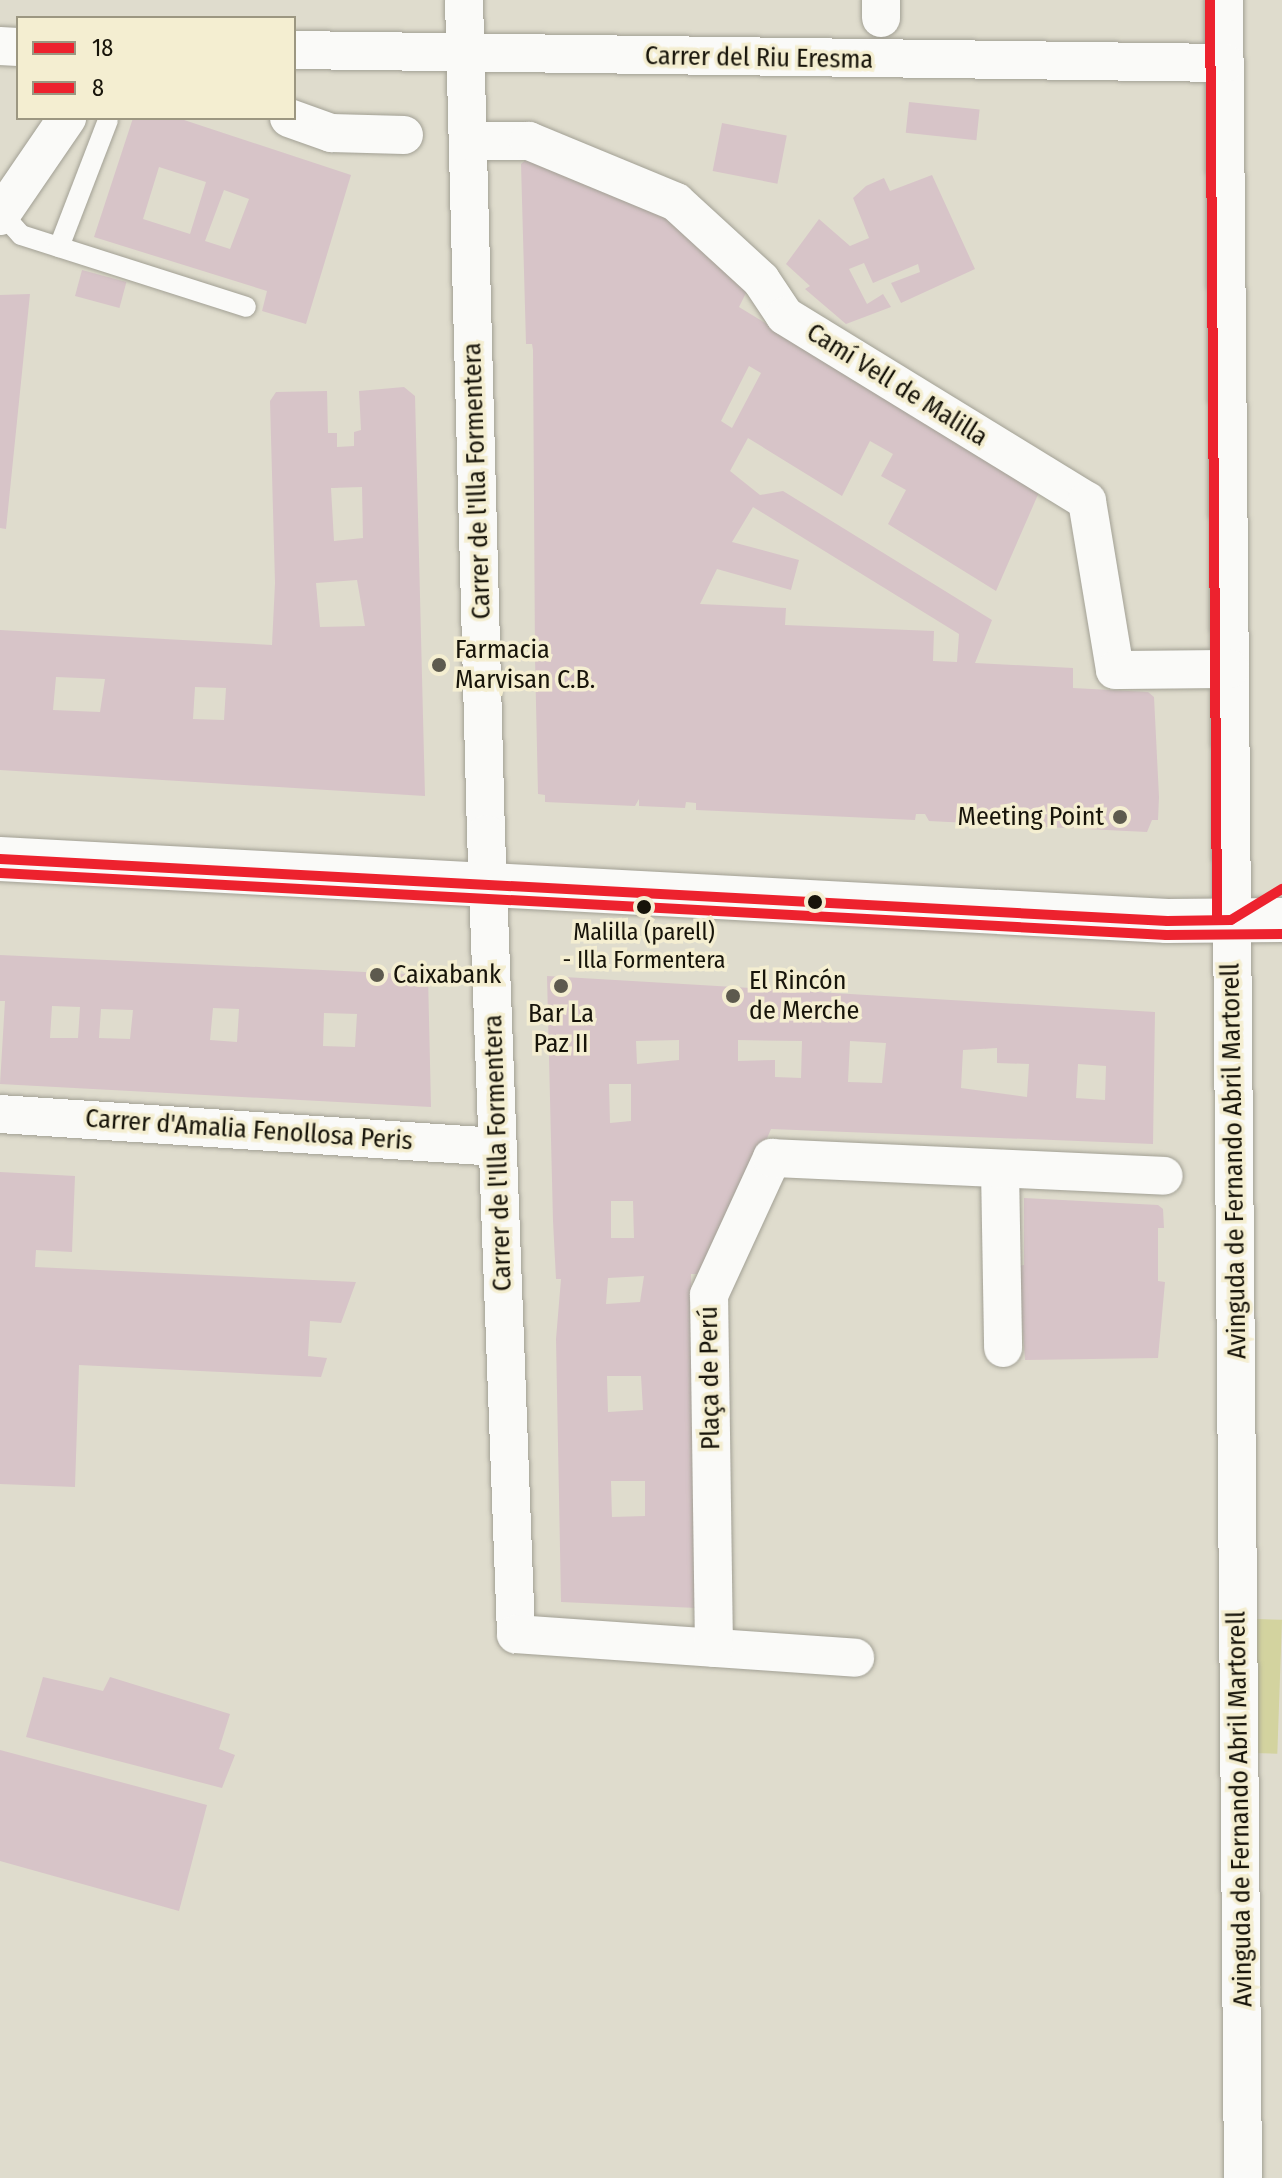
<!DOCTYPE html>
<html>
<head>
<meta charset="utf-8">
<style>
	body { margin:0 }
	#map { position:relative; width:1282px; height:2178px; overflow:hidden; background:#dfdccd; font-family:"Fira Sans Condensed",sans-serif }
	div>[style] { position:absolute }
	.green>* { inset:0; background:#d3d39f; transform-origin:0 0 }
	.building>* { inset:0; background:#d7c4c8; transform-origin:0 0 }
	.roads { filter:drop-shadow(0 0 2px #a2a094) drop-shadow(0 0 2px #a2a094) }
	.lane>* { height:20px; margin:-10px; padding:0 10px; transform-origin:10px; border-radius:10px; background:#fafaf8 }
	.street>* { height:38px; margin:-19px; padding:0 19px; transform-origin:19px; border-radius:19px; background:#fafaf8 }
	.secondary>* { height:44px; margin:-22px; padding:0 22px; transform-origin:22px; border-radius:22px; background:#fafaf8 }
	.bus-1>* { height:10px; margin:-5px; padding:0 5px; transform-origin:5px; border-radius:5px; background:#ed222e }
	.bus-2>* { height:10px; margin:-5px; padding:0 5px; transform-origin:5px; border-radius:5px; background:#ed222e }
	.dots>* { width:22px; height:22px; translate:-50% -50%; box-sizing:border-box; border:4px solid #f4eed1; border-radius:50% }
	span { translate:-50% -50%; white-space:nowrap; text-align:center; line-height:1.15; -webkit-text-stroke:7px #f4eed1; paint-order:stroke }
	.bus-label { font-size:24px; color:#17140a }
	.street-label { font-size:26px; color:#17140a }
	.poi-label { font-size:26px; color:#17140a }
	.left { translate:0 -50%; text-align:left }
	.right { translate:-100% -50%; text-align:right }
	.legend { position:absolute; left:16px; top:16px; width:280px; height:104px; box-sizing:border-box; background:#f4eed1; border:2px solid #9c9781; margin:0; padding:10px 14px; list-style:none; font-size:24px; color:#17140a }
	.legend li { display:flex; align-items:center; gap:16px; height:40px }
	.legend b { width:40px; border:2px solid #9c9781 }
</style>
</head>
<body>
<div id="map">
	<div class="green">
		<div style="left:1257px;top:1619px;width:25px;height:134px;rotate:2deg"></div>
	</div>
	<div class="building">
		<div style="left:909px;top:102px;width:71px;height:31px;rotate:6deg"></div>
		<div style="clip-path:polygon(evenodd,133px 118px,178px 118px,351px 175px,306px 324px,262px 311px,267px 291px,94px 237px,133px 118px,159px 167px,206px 182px,190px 234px,143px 219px,159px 167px,133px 118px,224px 190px,249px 199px,230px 249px,205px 241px,224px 190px)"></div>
		<div style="left:722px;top:123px;width:66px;height:49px;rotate:11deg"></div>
		<div style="clip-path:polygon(evenodd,527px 159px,669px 213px,750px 285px,739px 307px,1040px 490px,996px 591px,888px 524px,906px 490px,881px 476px,893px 454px,870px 441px,842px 496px,748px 438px,730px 471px,760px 495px,783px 491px,992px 620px,975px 663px,1073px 668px,1073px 688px,1148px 692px,1154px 697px,1159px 797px,1158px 820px,1152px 820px,1147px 832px,929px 821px,925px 814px,916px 814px,915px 820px,696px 810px,696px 803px,686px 802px,685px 808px,639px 806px,639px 799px,635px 806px,545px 802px,545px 795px,538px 794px,535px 658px,541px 655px,535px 655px,533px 350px,532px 344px,526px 344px,521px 164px,527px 159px,749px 366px,761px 373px,732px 428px,721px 421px,749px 366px,527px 159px,753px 507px,959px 634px,957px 662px,933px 661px,934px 631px,785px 625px,786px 608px,700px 604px,717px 569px,791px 590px,799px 560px,732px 542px,753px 507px)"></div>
		<div style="clip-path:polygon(932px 175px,975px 269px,901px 303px,891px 283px,920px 272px,918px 264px,873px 283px,864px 263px,849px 269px,867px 304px,883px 294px,891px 307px,846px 324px,805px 289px,810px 286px,786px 264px,819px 219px,850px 246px,869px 238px,853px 198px,866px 186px,884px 178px,890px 191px)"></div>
		<div style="left:82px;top:270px;width:46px;height:27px;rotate:15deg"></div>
		<div style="clip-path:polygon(30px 294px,6px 529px,0 528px,0 295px)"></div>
		<div style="clip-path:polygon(evenodd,404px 387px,415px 396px,425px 796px,0 770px,0 630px,272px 645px,275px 583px,270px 401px,276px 392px,327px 391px,328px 433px,337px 433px,337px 447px,354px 446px,354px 432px,361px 430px,359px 391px,404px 387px,362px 487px,363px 538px,334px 541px,331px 488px,362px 487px,404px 387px,357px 580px,365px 626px,320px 627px,316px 583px,357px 580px,404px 387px,56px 677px,105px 679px,100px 712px,53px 710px,56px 677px,404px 387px,195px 687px,226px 688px,224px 720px,193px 719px,195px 687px)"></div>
		<div style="clip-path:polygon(evenodd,0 955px,428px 975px,431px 1107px,0 1084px,5px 1001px,0 1001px,0 955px,52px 1006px,80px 1007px,78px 1038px,50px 1038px,52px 1006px,0 955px,213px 1008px,239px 1009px,237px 1042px,210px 1040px,213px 1008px,0 955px,101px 1009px,133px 1010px,130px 1039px,99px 1038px,101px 1009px,0 955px,324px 1013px,357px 1014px,355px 1047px,323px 1046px,324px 1013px)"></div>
		<div style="clip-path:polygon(evenodd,547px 976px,1155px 1012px,1153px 1144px,771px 1129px,709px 1274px,691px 1274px,697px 1608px,561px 1602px,556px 1339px,561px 1279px,556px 1279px,553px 1221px,547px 976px,679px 1040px,679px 1060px,637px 1064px,636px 1041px,679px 1040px,547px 976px,738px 1040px,802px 1041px,801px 1078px,775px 1077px,775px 1060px,738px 1061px,738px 1040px,547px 976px,850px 1041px,886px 1043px,882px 1083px,848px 1082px,850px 1041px,547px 976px,997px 1048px,997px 1063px,1029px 1064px,1027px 1097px,961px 1088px,963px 1050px,997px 1048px,547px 976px,1078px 1064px,1106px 1066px,1105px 1100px,1076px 1098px,1078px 1064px,547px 976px,609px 1084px,631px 1084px,631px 1121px,610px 1123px,609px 1084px,547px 976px,611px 1201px,633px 1201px,634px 1238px,611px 1238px,611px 1201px,547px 976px,644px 1276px,640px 1302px,606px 1304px,608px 1278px,644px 1276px,547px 976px,607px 1376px,641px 1376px,643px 1410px,608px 1412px,607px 1376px,547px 976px,611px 1481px,645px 1481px,645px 1516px,612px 1517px,611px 1481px)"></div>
		<div style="clip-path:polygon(0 1172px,75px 1176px,72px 1252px,36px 1250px,35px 1267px,356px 1282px,341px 1323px,310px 1321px,308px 1356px,327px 1358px,321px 1377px,79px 1365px,75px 1487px,0 1484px)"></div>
		<div style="clip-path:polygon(1024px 1198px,1158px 1205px,1163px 1209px,1164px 1228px,1158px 1228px,1158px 1281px,1165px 1282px,1158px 1358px,1025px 1360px,1018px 1266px,1024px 1265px)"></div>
		<div style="clip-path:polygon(43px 1677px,103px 1691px,110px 1677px,230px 1714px,219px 1749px,235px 1755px,222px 1788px,26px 1737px)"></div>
		<div style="clip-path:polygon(0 1750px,207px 1805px,179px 1911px,0 1861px)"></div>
	</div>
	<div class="roads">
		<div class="lane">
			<div style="left:4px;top:216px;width:25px;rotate:48deg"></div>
			<div style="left:21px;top:235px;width:236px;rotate:17.7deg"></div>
			<div style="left:59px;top:247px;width:136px;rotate:-68.9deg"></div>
		</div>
		<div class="street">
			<div style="left:464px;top:0;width:834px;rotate:88.49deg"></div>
			<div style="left:486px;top:834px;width:801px;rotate:87.85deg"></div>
			<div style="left:516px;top:1634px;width:340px;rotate:4deg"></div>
			<div style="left:881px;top:0;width:18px;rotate:90deg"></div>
			<div style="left:1224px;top:0;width:2178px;rotate:89.5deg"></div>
			<div style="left:0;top:46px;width:18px;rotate:3deg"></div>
			<div style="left:294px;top:50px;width:931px;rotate:0.8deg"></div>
			<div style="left:289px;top:118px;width:45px;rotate:19.7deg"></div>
			<div style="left:331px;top:133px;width:73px;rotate:1.6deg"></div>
			<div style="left:468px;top:141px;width:61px"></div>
			<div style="left:529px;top:141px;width:159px;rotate:22.5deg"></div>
			<div style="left:676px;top:202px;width:115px;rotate:42.5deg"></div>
			<div style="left:761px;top:280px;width:43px;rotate:56.3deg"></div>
			<div style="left:785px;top:316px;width:354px;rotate:31.5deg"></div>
			<div style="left:1087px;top:501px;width:171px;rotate:80.6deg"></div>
			<div style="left:1115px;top:670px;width:115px;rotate:-0.5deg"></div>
			<div style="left:0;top:216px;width:119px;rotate:-55.6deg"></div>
			<div style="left:0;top:1114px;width:498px;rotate:3.8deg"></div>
			<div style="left:1000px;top:1169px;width:179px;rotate:89deg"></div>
			<div style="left:714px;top:1648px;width:353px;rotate:-90.8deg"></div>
			<div style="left:709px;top:1295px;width:151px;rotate:-65.3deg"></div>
			<div style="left:772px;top:1158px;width:392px;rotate:2.6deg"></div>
		</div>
		<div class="secondary">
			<div style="left:0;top:859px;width:1169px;rotate:3.04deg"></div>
			<div style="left:1167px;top:921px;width:115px;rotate:-0.5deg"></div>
		</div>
	</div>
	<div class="bus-1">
		<div style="left:0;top:859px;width:1169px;rotate:3.04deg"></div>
		<div style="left:1167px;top:921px;width:64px;rotate:-0.9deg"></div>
		<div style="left:1231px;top:920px;width:60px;rotate:-31.3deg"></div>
	</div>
	<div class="bus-2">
		<div style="left:1210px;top:0;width:920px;rotate:89.56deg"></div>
		<div style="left:0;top:873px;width:1168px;rotate:3.04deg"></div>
		<div style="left:1166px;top:935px;width:116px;rotate:-0.5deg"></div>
	</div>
	<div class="dots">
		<div style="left:439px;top:665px;background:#5d5a4e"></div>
		<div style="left:1120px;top:817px;background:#5d5a4e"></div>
		<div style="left:815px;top:902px;background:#17140a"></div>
		<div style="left:644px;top:907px;background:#17140a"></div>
		<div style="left:377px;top:975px;background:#5d5a4e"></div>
		<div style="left:561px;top:986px;background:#5d5a4e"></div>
		<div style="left:733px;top:996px;background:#5d5a4e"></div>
	</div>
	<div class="bus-label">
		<span style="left:644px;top:947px">Malilla (parell)<br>- Illa Formentera</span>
	</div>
	<div class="street-label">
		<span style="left:759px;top:58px;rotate:1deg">Carrer del Riu Eresma</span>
		<span style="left:897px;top:385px;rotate:32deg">Camí Vell de Malilla</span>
		<span style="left:477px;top:481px;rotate:-92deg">Carrer de l'Illa Formentera</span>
		<span style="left:249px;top:1130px;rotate:4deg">Carrer d'Amalia Fenollosa Peris</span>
		<span style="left:498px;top:1153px;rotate:-92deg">Carrer de l'Illa Formentera</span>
		<span style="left:1234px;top:1161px;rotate:-91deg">Avinguda de Fernando Abril Martorell</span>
		<span style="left:710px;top:1378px;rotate:-91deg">Plaça de Perú</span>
		<span style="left:1240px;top:1809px;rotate:-91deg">Avinguda de Fernando Abril Martorell</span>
	</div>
	<div class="poi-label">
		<span class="left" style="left:455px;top:665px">Farmacia<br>Marvisan C.B.</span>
		<span class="right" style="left:1104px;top:817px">Meeting Point</span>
		<span class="left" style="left:393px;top:975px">Caixabank</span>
		<span class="left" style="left:749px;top:996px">El Rincón<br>de Merche</span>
		<span style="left:561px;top:1029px">Bar La<br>Paz II</span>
	</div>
	<ul class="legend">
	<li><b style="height:10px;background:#ed222e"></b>18</li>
	<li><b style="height:10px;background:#ed222e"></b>8</li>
	</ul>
</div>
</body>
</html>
